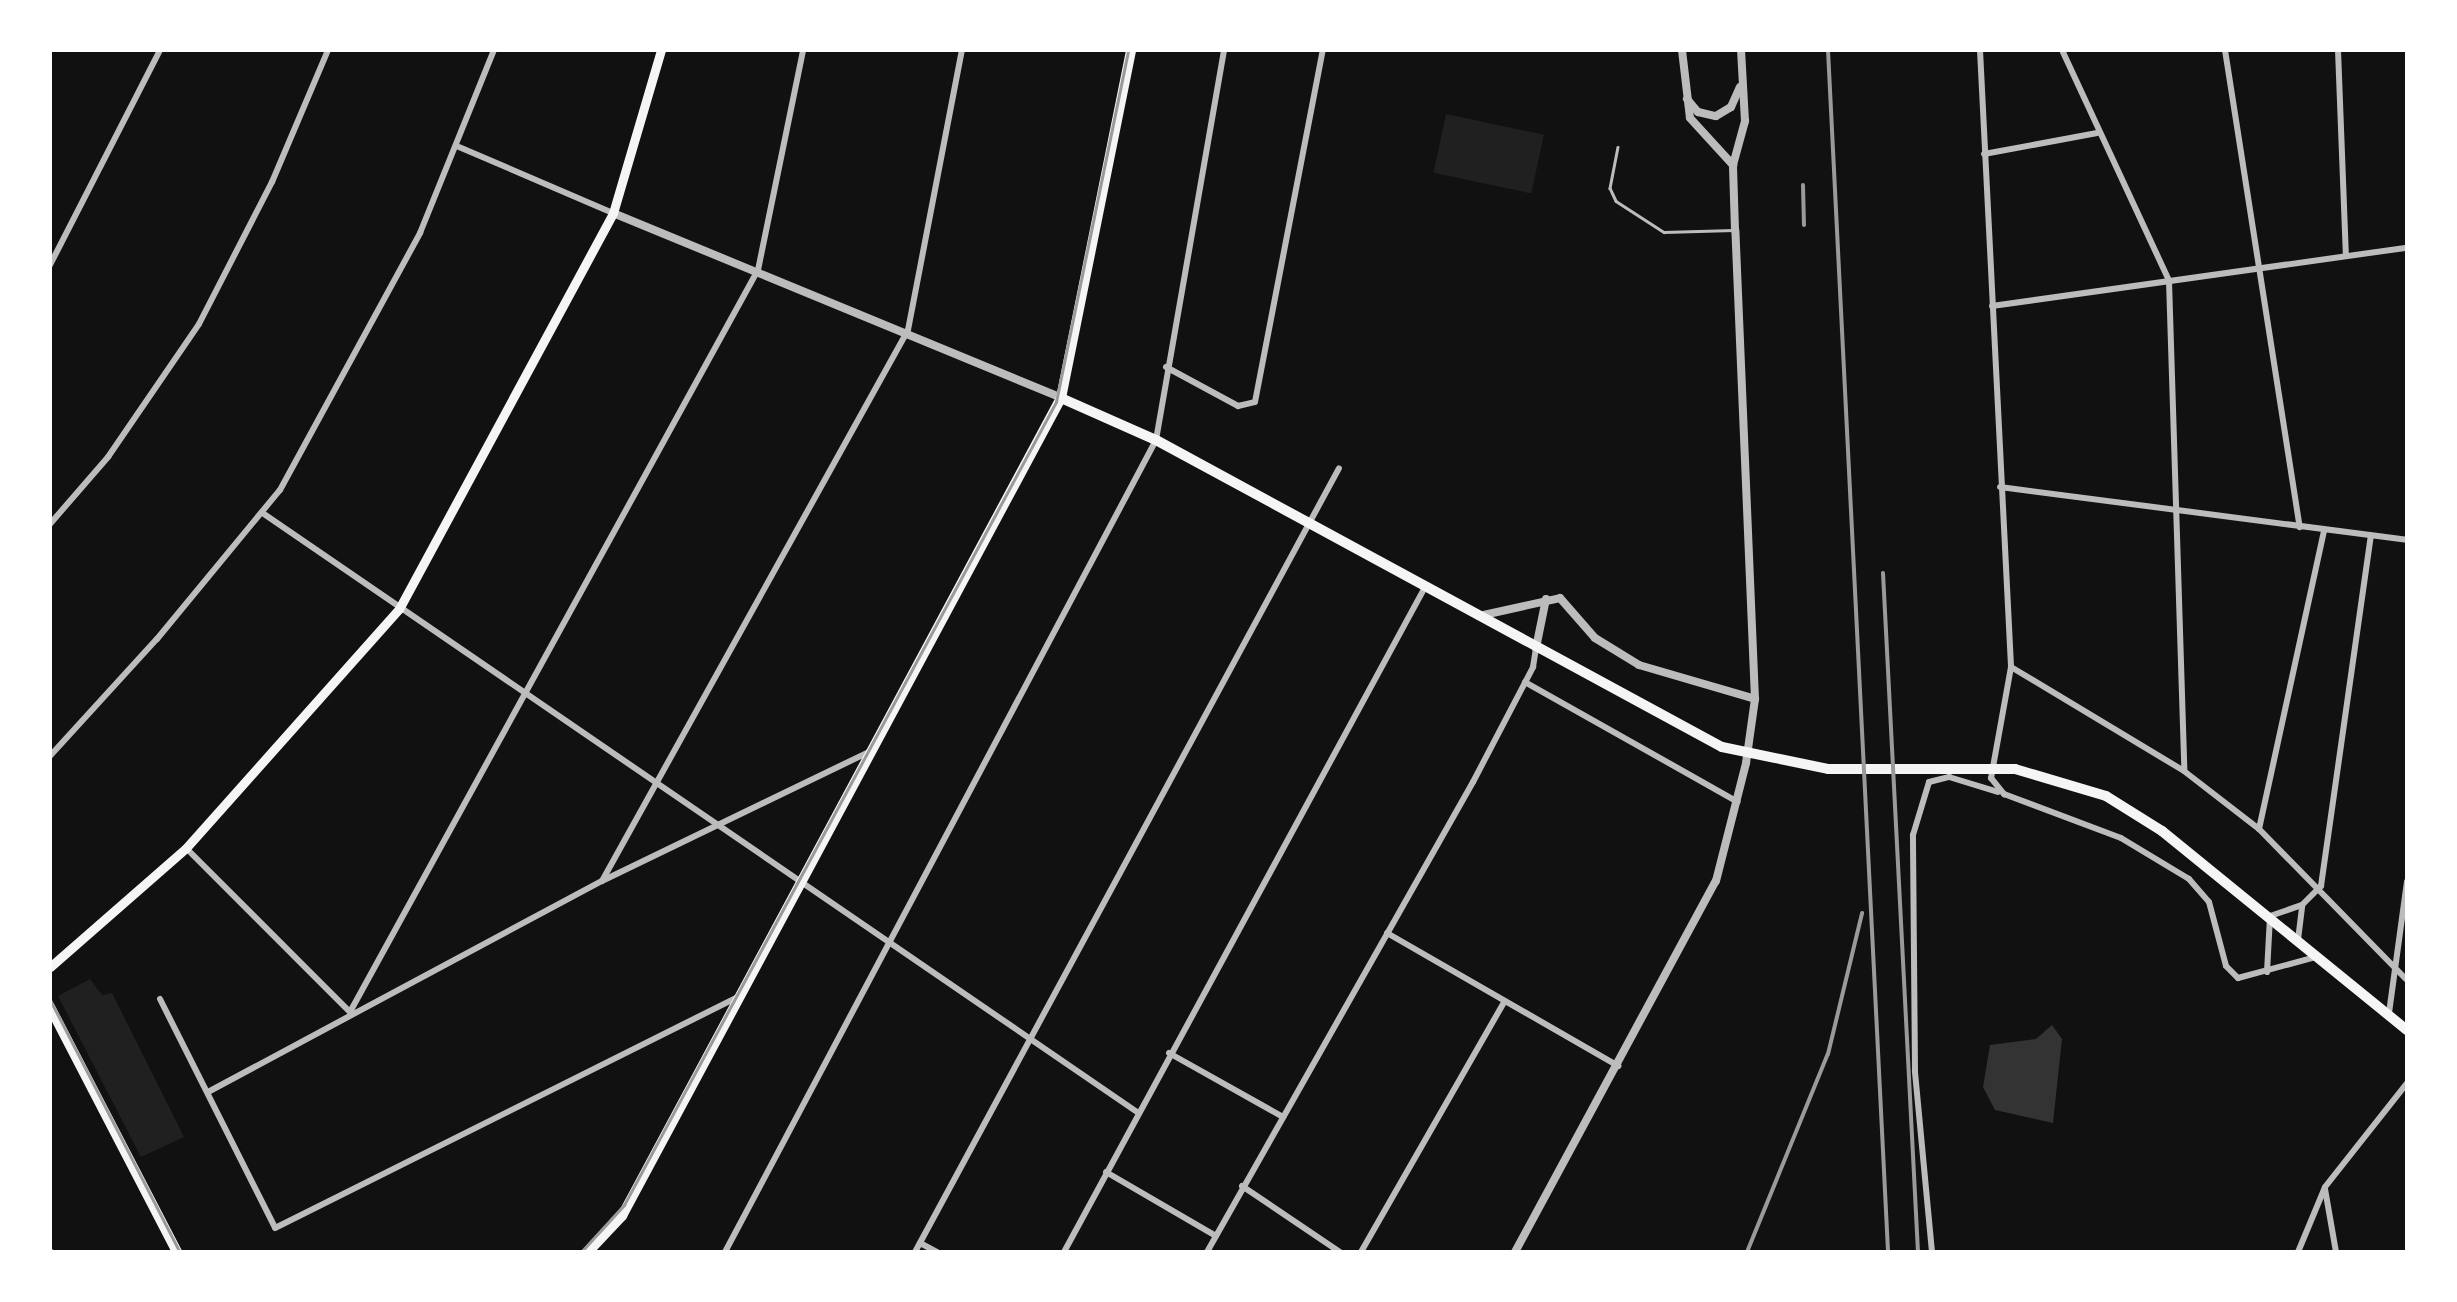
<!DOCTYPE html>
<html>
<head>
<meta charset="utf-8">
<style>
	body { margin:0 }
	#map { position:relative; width:2457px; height:1302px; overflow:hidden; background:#111; font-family:Quicksand,sans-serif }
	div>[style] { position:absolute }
	.green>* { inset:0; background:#202020; transform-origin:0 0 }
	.water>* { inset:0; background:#333 }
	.service>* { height:2.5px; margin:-1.25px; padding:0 1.25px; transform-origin:1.25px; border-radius:1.25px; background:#bcbcbc }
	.minor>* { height:6px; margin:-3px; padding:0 3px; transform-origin:3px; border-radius:3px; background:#bcbcbc }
	.tertiary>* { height:8px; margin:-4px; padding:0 4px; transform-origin:4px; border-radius:4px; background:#bcbcbc }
	.secondary>* { height:9px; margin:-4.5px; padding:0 4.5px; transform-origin:4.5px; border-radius:4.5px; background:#f5f5f5 }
	.primary>* { height:10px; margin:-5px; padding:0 5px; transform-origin:5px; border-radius:5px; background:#f5f5f5 }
	.tram>* { height:2.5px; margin:-1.25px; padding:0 1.25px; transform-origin:1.25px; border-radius:1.25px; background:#9a9a9a }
	.rail>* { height:4px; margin:-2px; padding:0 2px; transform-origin:2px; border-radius:2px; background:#9a9a9a }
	span { translate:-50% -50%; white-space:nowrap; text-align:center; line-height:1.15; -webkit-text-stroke:8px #fff; paint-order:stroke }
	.frame { position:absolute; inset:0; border:52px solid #fff; pointer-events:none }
</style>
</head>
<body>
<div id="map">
	<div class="green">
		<div style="left:1446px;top:114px;width:100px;height:60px;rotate:12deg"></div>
		<div style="clip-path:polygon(90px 979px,102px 995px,112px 993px,184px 1137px,141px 1157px,58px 996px)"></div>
	</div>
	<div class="water">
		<div style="clip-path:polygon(2052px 1025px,2062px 1039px,2053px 1123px,1995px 1110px,1983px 1087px,1990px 1045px,2036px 1039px)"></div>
	</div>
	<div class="service">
		<div style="left:1618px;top:147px;width:42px;rotate:101deg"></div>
		<div style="left:1610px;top:188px;width:14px;rotate:65deg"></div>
		<div style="left:1616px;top:201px;width:57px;rotate:32.9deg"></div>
		<div style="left:1664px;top:232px;width:69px;rotate:-1.7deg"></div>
	</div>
	<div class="minor">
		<div style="left:1980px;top:50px;width:618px;rotate:87.12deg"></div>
		<div style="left:2011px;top:667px;width:113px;rotate:100.2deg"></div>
		<div style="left:1991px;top:778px;width:21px;rotate:51deg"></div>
		<div style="left:2004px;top:794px;width:125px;rotate:20.6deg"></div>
		<div style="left:2121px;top:838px;width:79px;rotate:31.1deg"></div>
		<div style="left:2189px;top:879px;width:30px;rotate:49deg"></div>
		<div style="left:2209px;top:902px;width:66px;rotate:75.1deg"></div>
		<div style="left:2226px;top:966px;width:17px;rotate:45deg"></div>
		<div style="left:2238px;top:978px;width:81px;rotate:-15.1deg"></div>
		<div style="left:2062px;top:50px;width:255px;rotate:65.1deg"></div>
		<div style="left:2169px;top:281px;width:490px;rotate:88.2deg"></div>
		<div style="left:2225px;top:50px;width:483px;rotate:81.1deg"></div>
		<div style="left:2338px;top:50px;width:204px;rotate:87.8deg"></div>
		<div style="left:459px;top:147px;width:168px;rotate:23.2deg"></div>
		<div style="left:1984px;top:154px;width:115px;rotate:-10.5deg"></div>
		<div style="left:50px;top:265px;width:242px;rotate:-62.9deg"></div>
		<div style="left:1992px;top:306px;width:419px;rotate:-8deg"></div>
		<div style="left:1166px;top:367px;width:82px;rotate:28.4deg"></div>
		<div style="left:1238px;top:406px;width:17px;rotate:-13deg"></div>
		<div style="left:1255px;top:402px;width:359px;rotate:-79.1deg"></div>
		<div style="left:2000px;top:487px;width:410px;rotate:7.4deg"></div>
		<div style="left:264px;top:514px;width:1058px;rotate:34.41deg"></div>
		<div style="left:50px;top:524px;width:89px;rotate:-49.1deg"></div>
		<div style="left:108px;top:457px;width:161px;rotate:-55.6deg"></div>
		<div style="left:199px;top:324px;width:160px;rotate:-62.8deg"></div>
		<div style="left:272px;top:182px;width:143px;rotate:-67deg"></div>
		<div style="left:2011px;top:667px;width:202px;rotate:31deg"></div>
		<div style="left:2184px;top:771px;width:95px;rotate:37.7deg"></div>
		<div style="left:2259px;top:829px;width:211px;rotate:45.6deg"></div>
		<div style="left:1525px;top:682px;width:244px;rotate:29.4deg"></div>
		<div style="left:50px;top:756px;width:159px;rotate:-47.6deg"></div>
		<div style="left:157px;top:639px;width:193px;rotate:-50.5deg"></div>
		<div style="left:280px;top:490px;width:293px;rotate:-61.4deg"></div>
		<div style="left:420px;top:233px;width:197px;rotate:-68deg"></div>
		<div style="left:2259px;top:829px;width:306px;rotate:-77.7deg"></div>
		<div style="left:186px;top:848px;width:232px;rotate:45deg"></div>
		<div style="left:350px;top:1012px;width:847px;rotate:-61.2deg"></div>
		<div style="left:758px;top:270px;width:225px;rotate:-78.4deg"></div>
		<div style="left:602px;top:881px;width:630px;rotate:-60.95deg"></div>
		<div style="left:908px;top:330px;width:285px;rotate:-79.1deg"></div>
		<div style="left:1387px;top:933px;width:267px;rotate:29.9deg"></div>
		<div style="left:2298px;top:940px;width:35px;rotate:-83deg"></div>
		<div style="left:2267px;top:972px;width:56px;rotate:-86.9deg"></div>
		<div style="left:2270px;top:916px;width:34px;rotate:-19deg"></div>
		<div style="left:2302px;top:905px;width:27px;rotate:-45deg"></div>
		<div style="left:2321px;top:886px;width:354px;rotate:-81.9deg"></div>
		<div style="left:160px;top:999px;width:256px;rotate:63.3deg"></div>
		<div style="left:275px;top:1228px;width:517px;rotate:-26.52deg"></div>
		<div style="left:2389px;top:1013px;width:133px;rotate:-82.2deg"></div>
		<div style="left:1169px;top:1053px;width:131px;rotate:29.3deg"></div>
		<div style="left:208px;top:1092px;width:447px;rotate:-28.2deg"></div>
		<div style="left:602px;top:881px;width:299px;rotate:-25.8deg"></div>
		<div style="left:1106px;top:1172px;width:127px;rotate:30.2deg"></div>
		<div style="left:1242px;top:1186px;width:118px;rotate:34deg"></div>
		<div style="left:2325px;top:1189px;width:64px;rotate:80.1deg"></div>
		<div style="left:920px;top:1243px;width:19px;rotate:28deg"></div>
		<div style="left:50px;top:1251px;width:1px;rotate:45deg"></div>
		<div style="left:725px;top:1252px;width:919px;rotate:-62.04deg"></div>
		<div style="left:1156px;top:440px;width:396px;rotate:-80.1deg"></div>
		<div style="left:915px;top:1252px;width:891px;rotate:-61.59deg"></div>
		<div style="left:1064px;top:1252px;width:754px;rotate:-61.5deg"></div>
		<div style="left:1207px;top:1252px;width:540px;rotate:-60.49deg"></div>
		<div style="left:1473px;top:782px;width:130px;rotate:-62.4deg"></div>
		<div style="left:1533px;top:667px;width:19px;rotate:-81deg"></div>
		<div style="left:1361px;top:1252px;width:289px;rotate:-60.2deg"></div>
		<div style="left:1932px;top:1252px;width:182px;rotate:-95.4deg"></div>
		<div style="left:1915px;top:1071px;width:236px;rotate:-90.5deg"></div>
		<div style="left:1913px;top:835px;width:55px;rotate:-73.2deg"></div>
		<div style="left:1929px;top:782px;width:21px;rotate:-14deg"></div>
		<div style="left:1949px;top:777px;width:51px;rotate:17deg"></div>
		<div style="left:2298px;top:1252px;width:70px;rotate:-67.4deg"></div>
		<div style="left:2325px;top:1187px;width:132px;rotate:-51.7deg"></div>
	</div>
	<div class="tertiary">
		<div style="left:1682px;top:50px;width:68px;rotate:83.3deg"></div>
		<div style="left:1690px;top:118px;width:64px;rotate:47.5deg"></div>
		<div style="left:1687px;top:99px;width:17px;rotate:50deg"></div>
		<div style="left:1698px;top:112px;width:18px;rotate:13deg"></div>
		<div style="left:1716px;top:116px;width:17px;rotate:-31deg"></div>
		<div style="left:1731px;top:107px;width:22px;rotate:-66deg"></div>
		<div style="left:613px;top:213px;width:485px;rotate:22.4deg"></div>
		<div style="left:1479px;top:616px;width:83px;rotate:-12.5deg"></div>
		<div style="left:1560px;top:598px;width:53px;rotate:48.8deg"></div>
		<div style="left:1595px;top:638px;width:52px;rotate:31.5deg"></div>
		<div style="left:1639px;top:665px;width:121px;rotate:16.3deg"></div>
		<div style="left:1536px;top:648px;width:50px;rotate:-78.5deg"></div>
		<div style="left:1515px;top:1252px;width:422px;rotate:-61.6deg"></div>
		<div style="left:1716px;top:881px;width:122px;rotate:-75.7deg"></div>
		<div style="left:1746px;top:763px;width:65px;rotate:-82deg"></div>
		<div style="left:1755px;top:699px;width:469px;rotate:-92.4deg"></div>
		<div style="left:1735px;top:230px;width:65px;rotate:-91.8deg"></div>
		<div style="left:1733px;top:165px;width:46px;rotate:-74.7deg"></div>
		<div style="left:1745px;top:121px;width:71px;rotate:-93.2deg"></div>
	</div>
	<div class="secondary">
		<div style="left:50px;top:967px;width:181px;rotate:-41.2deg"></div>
		<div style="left:186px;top:848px;width:320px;rotate:-48.3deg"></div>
		<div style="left:399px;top:609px;width:450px;rotate:-61.6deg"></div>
		<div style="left:613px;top:213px;width:170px;rotate:-73.6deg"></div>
	</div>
	<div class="primary">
		<div style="left:1061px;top:398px;width:104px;rotate:23.9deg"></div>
		<div style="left:1156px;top:440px;width:644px;rotate:28.48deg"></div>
		<div style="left:1722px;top:747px;width:108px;rotate:11.7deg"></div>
		<div style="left:1828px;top:769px;width:187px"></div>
		<div style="left:2015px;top:769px;width:95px;rotate:16.5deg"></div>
		<div style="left:2106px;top:796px;width:66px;rotate:32deg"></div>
		<div style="left:2162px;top:831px;width:316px;rotate:39.1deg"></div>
		<div style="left:50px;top:1007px;width:276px;rotate:62.6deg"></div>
		<div style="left:588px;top:1252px;width:50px;rotate:-46.6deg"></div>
		<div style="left:622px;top:1216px;width:928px;rotate:-61.78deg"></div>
		<div style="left:1061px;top:398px;width:355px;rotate:-78.6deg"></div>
	</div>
	<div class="tram">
		<div style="left:50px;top:999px;width:284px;rotate:62.8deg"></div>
		<div style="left:581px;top:1252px;width:64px;rotate:-47.5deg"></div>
		<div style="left:624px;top:1205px;width:912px;rotate:-61.72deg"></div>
		<div style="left:1056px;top:402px;width:359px;rotate:-78.4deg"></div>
	</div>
	<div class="rail">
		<div style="left:1828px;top:50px;width:1203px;rotate:87.14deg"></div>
		<div style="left:1803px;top:185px;width:40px;rotate:88.6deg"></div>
		<div style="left:1883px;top:573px;width:680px;rotate:87.05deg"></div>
		<div style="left:1747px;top:1252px;width:214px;rotate:-67.8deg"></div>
		<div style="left:1828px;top:1054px;width:145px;rotate:-76.4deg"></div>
	</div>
	<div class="frame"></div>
</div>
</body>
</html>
